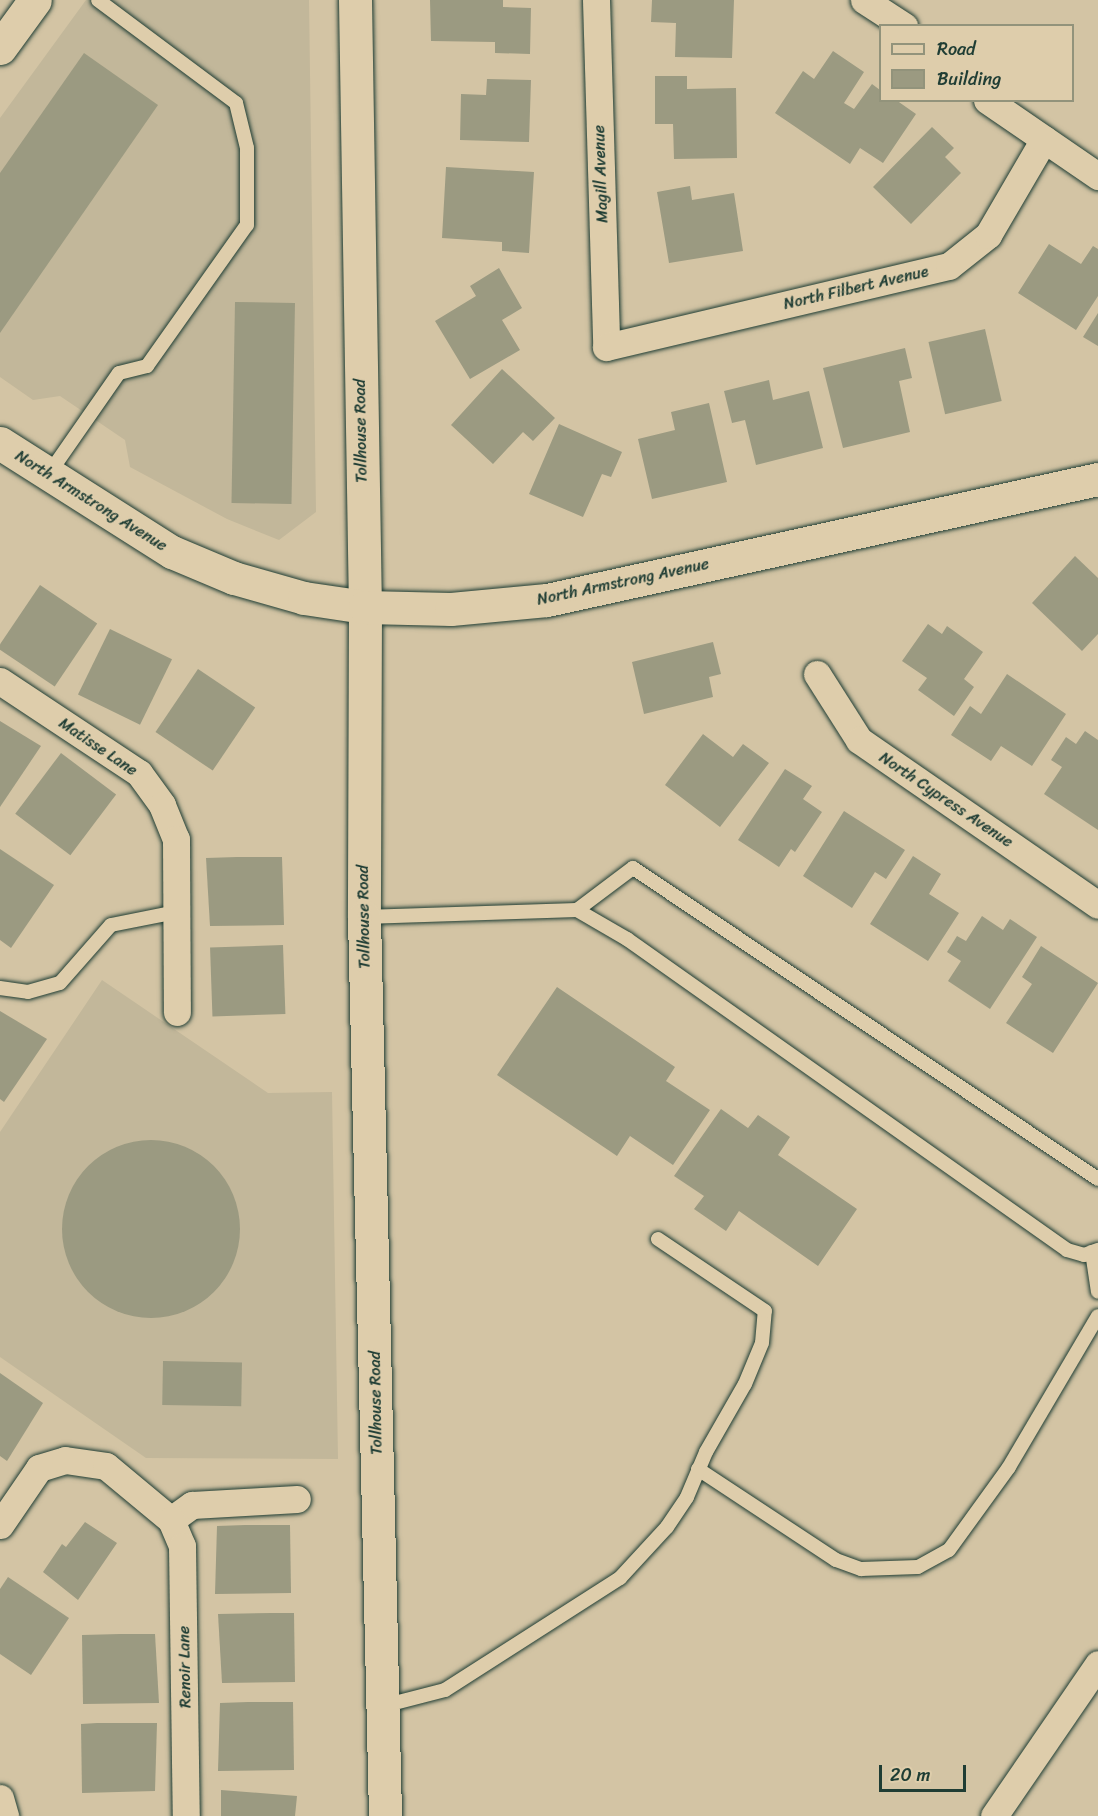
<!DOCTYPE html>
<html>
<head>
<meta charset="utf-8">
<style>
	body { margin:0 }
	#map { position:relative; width:1098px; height:1816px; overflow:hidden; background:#d3c4a4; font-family:Sriracha,sans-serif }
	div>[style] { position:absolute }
	.built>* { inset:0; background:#c2b79a }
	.building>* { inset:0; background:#9b9a81; transform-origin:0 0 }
	.round { border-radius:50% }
	.roads { filter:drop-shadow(0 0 2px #1f3d34) drop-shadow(0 0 2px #1f3d34) }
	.lane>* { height:14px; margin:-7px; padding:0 7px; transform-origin:7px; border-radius:7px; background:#decdab }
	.street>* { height:27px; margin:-13.5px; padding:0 13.5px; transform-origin:13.5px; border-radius:13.5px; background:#decdab }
	.secondary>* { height:33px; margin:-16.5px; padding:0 16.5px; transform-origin:16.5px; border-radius:16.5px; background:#decdab }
	.primary>* { height:33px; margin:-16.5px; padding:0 16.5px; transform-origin:16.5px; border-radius:16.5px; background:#decdab }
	span { translate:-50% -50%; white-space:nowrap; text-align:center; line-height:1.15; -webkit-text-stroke:4.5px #decdab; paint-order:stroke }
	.street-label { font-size:16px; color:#1f3d34 }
	.legend { position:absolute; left:879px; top:24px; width:195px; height:78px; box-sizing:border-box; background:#decdab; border:2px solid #92937b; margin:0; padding:8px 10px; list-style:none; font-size:18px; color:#1f3d34 }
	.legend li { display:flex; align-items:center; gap:12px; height:30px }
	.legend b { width:30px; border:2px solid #92937b }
	.scale { position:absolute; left:879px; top:1765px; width:87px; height:27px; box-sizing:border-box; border:3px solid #1f3d34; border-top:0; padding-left:8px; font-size:18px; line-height:21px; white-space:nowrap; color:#1f3d34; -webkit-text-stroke:4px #decdab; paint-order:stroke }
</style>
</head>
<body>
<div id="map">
	<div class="built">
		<div style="clip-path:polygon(86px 0,309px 0,316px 512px,279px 540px,227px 519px,130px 467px,125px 440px,60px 396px,33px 400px,0 377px,0 118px)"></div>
		<div style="clip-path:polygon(102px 980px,268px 1093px,332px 1092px,338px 1459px,146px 1458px,0 1357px,0 1132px)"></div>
	</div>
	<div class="building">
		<div style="clip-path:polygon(430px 0,503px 0,503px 7px,531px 8px,530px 54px,495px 53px,495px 42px,431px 41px)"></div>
		<div style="clip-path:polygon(652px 0,734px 0,732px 58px,675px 57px,676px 23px,651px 22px)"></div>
		<div style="clip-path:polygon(833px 51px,864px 72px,844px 103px,854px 109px,872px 84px,880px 90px,880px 100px,896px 100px,916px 114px,883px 163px,860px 148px,850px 164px,775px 113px,803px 71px,814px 79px)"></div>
		<div style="clip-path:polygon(84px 53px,158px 105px,0 333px,0 173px)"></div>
		<div style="clip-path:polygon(655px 76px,687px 76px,687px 89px,736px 88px,737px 158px,674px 159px,673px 124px,655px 124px)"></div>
		<div style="clip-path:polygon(487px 79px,531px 80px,529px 142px,460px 140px,461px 94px,486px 95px)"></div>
		<div style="clip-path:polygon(932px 127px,954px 148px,945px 157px,961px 173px,911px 224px,873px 187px)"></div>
		<div style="clip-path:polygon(446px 167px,534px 172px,529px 253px,502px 251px,502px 242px,442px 238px)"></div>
		<div style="clip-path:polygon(690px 186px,692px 200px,734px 193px,743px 251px,669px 263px,657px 192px)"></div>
		<div style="clip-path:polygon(1049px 244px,1081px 264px,1093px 246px,1098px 249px,1098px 296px,1076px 330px,1018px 293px)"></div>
		<div style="clip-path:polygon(499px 268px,522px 308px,502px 320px,520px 350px,470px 379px,435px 321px,476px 296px,470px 286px)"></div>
		<div style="left:235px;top:302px;width:60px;height:201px;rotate:1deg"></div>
		<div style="clip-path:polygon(1098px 313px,1098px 346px,1083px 337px)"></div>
		<div style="left:985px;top:329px;width:74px;height:58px;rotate:77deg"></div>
		<div style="clip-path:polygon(905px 348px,912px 378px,899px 381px,910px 432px,843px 448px,823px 368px)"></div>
		<div style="clip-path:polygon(502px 369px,555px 418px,533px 441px,523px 432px,493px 464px,451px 425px)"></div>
		<div style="clip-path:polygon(769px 380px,773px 400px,809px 391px,823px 448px,756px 465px,745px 420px,732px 423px,724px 391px)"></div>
		<div style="clip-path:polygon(709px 403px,727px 482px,652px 499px,638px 439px,675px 430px,671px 412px)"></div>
		<div style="clip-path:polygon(559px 424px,622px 452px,611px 477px,602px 474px,583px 517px,529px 494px)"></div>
		<div style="clip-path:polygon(1075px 556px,1098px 578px,1098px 634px,1082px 651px,1032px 603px)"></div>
		<div style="left:40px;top:585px;width:69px;height:76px;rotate:34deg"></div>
		<div style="clip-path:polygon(928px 624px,942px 634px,947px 626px,983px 652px,964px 679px,974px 687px,954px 716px,918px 690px,927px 678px,902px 661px)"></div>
		<div style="left:110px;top:629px;width:69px;height:73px;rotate:26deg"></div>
		<div style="clip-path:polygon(713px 642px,721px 674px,709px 677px,713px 697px,644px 714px,632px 662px)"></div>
		<div style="left:198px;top:669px;width:69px;height:76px;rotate:34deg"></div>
		<div style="clip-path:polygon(1007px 674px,1066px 714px,1032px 766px,1001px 746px,991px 761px,951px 735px,970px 706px,981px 714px)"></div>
		<div style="clip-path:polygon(0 721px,41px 746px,0 807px)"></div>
		<div style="clip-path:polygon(1085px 731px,1098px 740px,1098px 830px,1044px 794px,1062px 767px,1051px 760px,1066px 737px,1076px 744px)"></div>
		<div style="clip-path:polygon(703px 734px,733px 757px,743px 744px,769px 763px,720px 827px,665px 785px)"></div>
		<div style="left:61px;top:753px;width:69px;height:76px;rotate:37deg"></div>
		<div style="clip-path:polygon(785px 769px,812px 786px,803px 799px,822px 812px,795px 852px,791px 849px,779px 867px,738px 840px)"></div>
		<div style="clip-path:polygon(844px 811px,905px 850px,886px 879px,875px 872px,852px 908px,803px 876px)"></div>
		<div style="clip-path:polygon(0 849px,54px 885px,11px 948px,0 940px)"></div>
		<div style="clip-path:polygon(913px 856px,941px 874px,929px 894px,959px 913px,928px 961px,870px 924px)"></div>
		<div style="clip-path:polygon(237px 857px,282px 857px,284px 925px,210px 926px,206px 858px)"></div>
		<div style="clip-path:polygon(982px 916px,1003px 930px,1010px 919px,1037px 937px,990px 1009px,948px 981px,961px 961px,947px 952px,957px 936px,966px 941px)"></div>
		<div style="left:283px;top:945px;width:69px;height:73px;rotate:88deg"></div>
		<div style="clip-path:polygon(1041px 946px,1098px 983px,1053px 1053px,1006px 1023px,1032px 984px,1022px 977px)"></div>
		<div style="clip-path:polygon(557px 987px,675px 1067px,666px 1081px,710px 1110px,673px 1165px,630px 1136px,617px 1156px,497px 1075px)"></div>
		<div style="clip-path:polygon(0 1011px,47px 1039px,4px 1102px,0 1099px)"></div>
		<div style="clip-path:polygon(721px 1109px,748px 1128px,758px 1115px,790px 1137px,778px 1155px,857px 1209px,818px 1266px,739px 1211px,726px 1231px,694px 1209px,704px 1196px,674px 1176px)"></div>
		<div class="round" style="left:62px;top:1140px;width:178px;height:178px"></div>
		<div style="left:163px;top:1361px;width:79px;height:44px;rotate:1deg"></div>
		<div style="clip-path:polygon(0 1373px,43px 1403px,7px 1461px,0 1456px)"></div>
		<div style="clip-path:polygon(85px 1522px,117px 1543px,78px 1600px,43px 1572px,62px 1544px,66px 1547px)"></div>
		<div style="clip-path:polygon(245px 1525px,290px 1525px,291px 1593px,215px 1594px,217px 1526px)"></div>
		<div style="clip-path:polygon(8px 1577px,69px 1618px,31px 1675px,0 1654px,0 1589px)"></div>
		<div style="clip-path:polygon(271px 1613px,294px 1613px,295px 1682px,222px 1683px,218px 1614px)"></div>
		<div style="clip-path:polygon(120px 1634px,155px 1634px,159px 1703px,83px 1704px,82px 1635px)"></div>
		<div style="clip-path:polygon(248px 1702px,293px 1702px,294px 1770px,218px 1771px,220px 1703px)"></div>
		<div style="clip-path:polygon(97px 1723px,157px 1723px,155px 1791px,82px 1793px,81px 1724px)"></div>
		<div style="clip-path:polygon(221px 1790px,297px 1796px,295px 1816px,221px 1816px)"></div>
	</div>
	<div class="roads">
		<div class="lane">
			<div style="left:48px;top:475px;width:124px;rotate:-55.2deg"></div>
			<div style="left:119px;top:373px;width:29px;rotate:-14deg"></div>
			<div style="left:147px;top:366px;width:173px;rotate:-54.7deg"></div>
			<div style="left:247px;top:225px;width:77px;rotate:-90deg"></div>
			<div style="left:247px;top:148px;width:46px;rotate:-103.7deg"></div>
			<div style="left:236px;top:103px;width:172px;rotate:-143.3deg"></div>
			<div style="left:577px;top:910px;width:70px;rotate:-36.9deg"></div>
			<div style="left:633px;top:868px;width:559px;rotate:33.78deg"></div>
			<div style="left:364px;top:917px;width:213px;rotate:-1.9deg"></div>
			<div style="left:577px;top:910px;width:58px;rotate:30.1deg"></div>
			<div style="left:627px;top:939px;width:539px;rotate:35.25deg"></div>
			<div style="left:1067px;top:1250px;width:18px;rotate:16deg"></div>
			<div style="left:1084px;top:1255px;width:15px;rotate:-20deg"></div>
			<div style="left:0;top:988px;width:28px;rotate:8deg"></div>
			<div style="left:28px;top:992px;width:33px;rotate:-16deg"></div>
			<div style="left:60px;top:983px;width:77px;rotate:-48.7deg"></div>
			<div style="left:111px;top:925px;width:66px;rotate:-11.3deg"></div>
			<div style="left:1092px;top:1252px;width:40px;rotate:81.5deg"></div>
			<div style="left:698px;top:1469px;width:165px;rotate:33.4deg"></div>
			<div style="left:836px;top:1560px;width:27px;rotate:20deg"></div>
			<div style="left:861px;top:1569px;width:57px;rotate:-2deg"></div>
			<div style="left:918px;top:1567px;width:35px;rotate:-29deg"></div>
			<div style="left:949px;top:1550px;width:102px;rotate:-54.1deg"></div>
			<div style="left:1009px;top:1467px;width:175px;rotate:-59.5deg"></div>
			<div style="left:383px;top:1706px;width:64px;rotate:-14.5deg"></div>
			<div style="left:445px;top:1690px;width:208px;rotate:-32.6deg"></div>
			<div style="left:620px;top:1578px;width:69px;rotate:-47.3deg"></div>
			<div style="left:667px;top:1527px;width:36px;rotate:-56deg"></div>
			<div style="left:687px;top:1497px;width:49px;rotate:-67.1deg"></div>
			<div style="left:706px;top:1452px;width:78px;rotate:-60.2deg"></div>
			<div style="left:745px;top:1384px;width:44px;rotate:-67.5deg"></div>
			<div style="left:762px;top:1343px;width:32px;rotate:-85deg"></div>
			<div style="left:765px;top:1311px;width:129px;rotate:-146.1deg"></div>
		</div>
		<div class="street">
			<div style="left:596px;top:0;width:347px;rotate:88.3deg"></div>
			<div style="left:606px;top:347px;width:352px;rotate:-13.3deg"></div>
			<div style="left:949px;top:266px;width:50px;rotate:-38.5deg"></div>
			<div style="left:988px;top:235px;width:111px;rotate:-59.7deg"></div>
			<div style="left:864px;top:0;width:48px;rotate:33deg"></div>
			<div style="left:987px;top:100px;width:135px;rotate:34.4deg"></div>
			<div style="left:817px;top:674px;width:78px;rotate:57.5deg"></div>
			<div style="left:859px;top:740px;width:290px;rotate:34.6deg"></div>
			<div style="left:0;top:681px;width:167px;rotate:33.5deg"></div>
			<div style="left:139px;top:773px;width:39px;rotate:54deg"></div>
			<div style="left:162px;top:805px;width:37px;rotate:68deg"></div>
			<div style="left:176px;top:839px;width:173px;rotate:89.7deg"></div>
			<div style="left:171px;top:1520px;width:26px;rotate:-36deg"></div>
			<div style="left:192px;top:1505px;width:105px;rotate:-3.3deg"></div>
			<div style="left:0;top:1525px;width:69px;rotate:-55.6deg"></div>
			<div style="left:39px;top:1468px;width:27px;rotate:-17deg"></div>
			<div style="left:65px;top:1460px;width:41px;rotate:8.3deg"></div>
			<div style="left:106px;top:1466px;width:85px;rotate:39.7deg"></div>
			<div style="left:171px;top:1520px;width:28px;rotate:67deg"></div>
			<div style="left:182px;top:1546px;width:270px;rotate:89.2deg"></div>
			<div style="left:0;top:1798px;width:19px;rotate:74deg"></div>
			<div style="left:994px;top:1816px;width:184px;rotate:-55.6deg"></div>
		</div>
		<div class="secondary">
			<div style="left:355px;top:0;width:607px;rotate:89.06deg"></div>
			<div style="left:365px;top:607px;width:310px;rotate:90.2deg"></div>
			<div style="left:364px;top:917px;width:899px;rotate:88.66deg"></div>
			<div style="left:0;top:443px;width:204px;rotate:32.4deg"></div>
			<div style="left:172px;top:552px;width:67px;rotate:22.8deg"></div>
			<div style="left:234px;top:578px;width:73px;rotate:15.9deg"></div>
			<div style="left:304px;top:598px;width:62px;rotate:8.4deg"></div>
			<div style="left:365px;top:607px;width:86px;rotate:1.3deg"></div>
			<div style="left:451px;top:609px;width:96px;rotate:-5.4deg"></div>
			<div style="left:547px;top:600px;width:564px;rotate:-12.39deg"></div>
		</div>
		<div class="primary">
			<div style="left:0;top:48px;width:59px;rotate:-53.9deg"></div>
		</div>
	</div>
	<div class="street-label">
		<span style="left:601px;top:174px;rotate:-92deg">Magill Avenue</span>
		<span style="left:856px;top:288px;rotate:-13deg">North Filbert Avenue</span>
		<span style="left:361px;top:431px;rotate:-91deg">Tollhouse Road</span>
		<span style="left:91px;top:501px;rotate:32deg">North Armstrong Avenue</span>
		<span style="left:623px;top:582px;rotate:-12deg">North Armstrong Avenue</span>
		<span style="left:98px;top:747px;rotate:34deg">Matisse Lane</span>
		<span style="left:946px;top:800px;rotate:34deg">North Cypress Avenue</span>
		<span style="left:364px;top:917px;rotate:-91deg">Tollhouse Road</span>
		<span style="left:376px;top:1403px;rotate:-91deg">Tollhouse Road</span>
		<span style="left:185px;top:1667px;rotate:-91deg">Renoir Lane</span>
	</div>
	<ul class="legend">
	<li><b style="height:8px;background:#decdab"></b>Road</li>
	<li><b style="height:16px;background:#9b9a81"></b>Building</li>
	</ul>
	<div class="scale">20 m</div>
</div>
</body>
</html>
